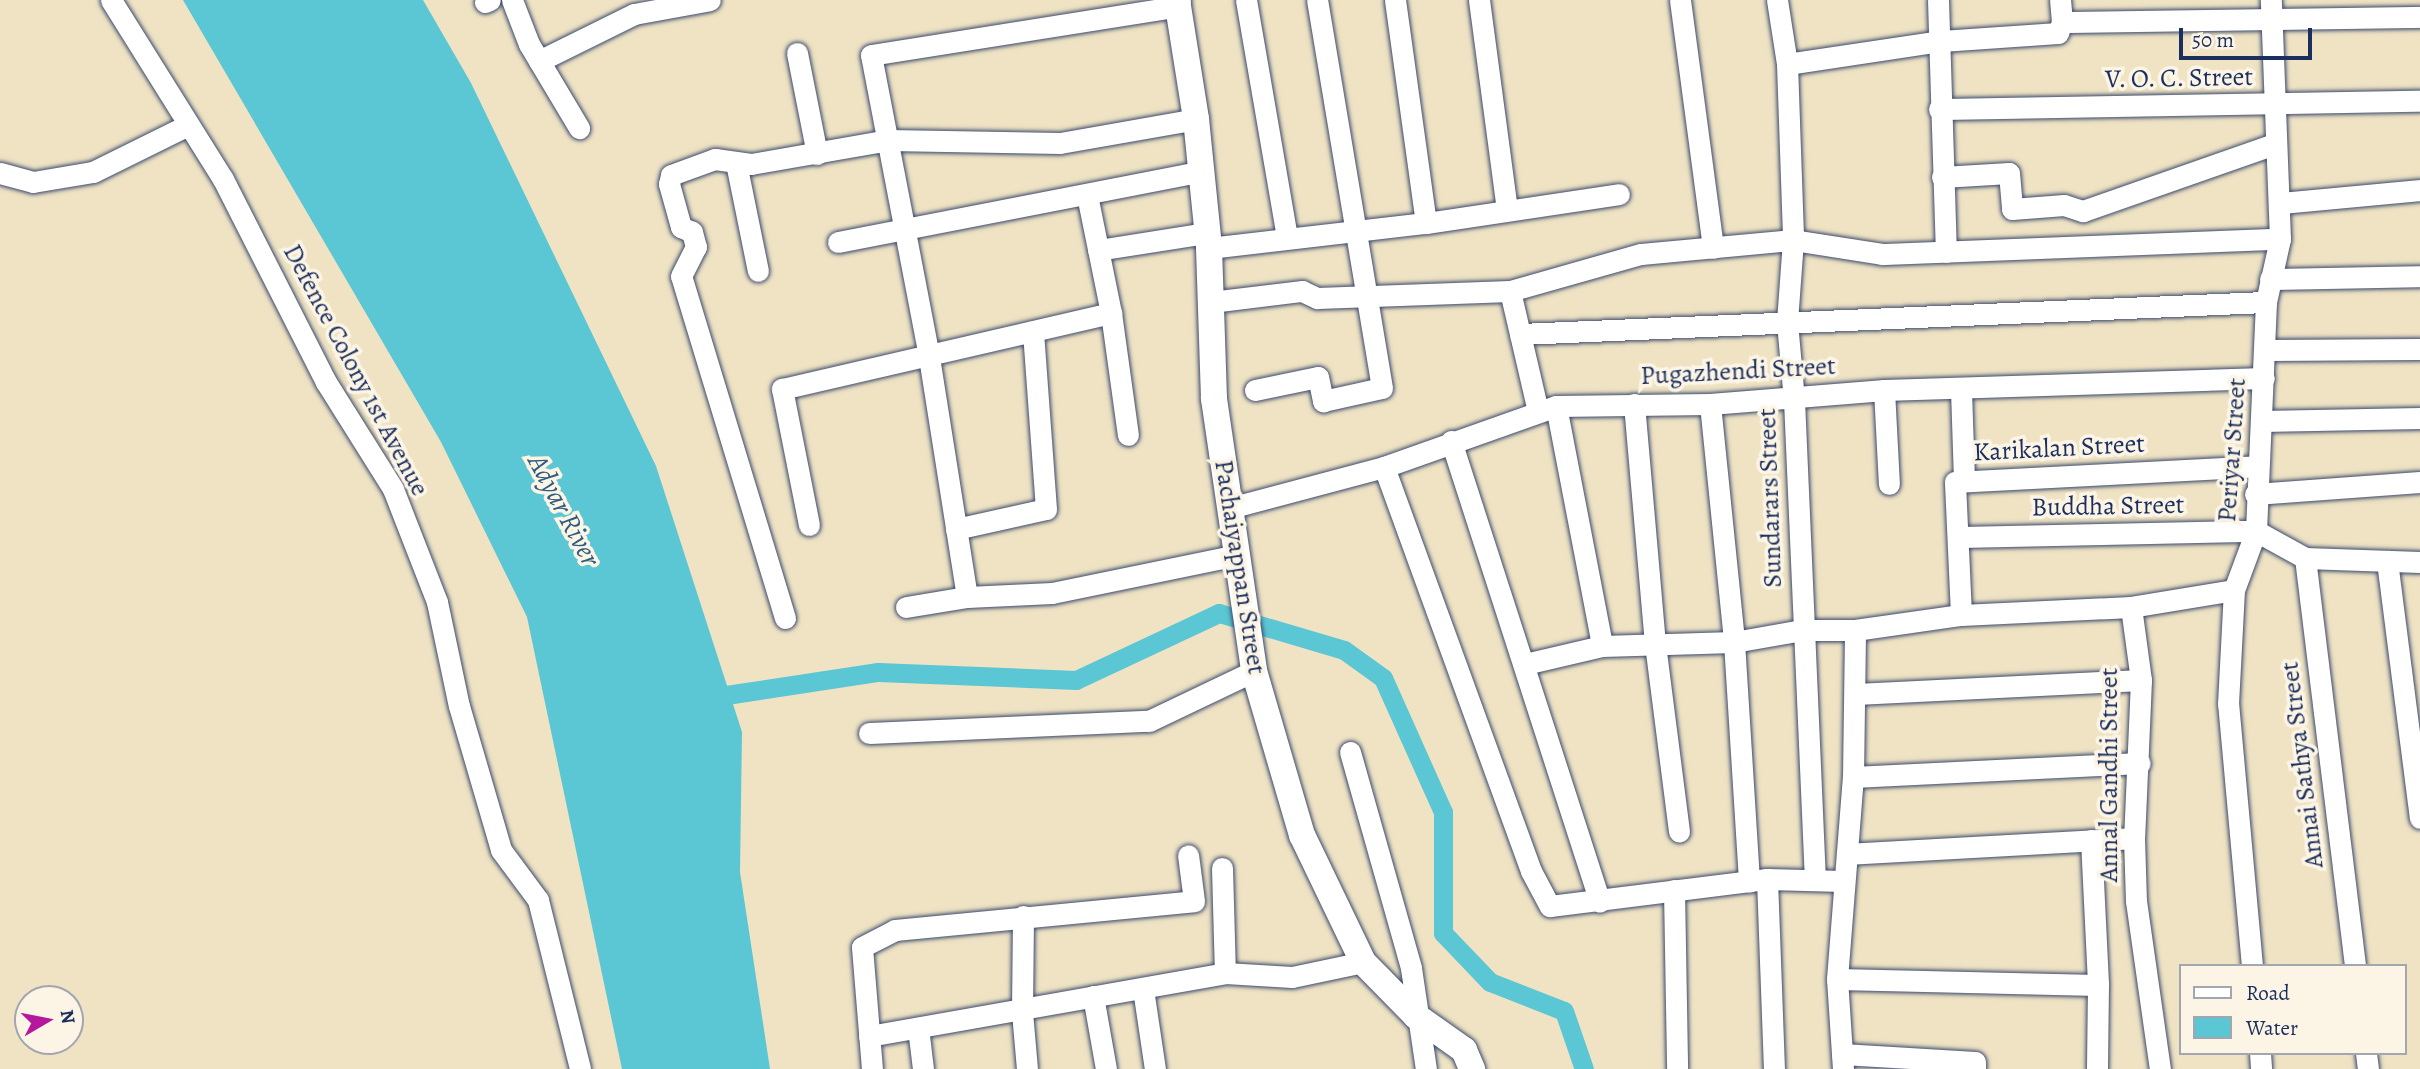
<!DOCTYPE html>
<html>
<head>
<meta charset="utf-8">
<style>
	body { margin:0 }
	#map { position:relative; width:2420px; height:1069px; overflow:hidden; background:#efe3c4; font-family:Alegreya,serif }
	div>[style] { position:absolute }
	.water>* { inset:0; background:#5bc6d4 }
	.canal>* { height:19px; margin:-9.5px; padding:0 9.5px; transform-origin:9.5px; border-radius:9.5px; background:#5bc6d4 }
	.roads { filter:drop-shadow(0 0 2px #3b4a6d) drop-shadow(0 0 2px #3b4a6d) }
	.minor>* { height:21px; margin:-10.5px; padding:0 10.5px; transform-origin:10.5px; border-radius:10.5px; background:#fff }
	.major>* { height:26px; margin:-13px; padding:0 13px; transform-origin:13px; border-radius:13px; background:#fff }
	span { translate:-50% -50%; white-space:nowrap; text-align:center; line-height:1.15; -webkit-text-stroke:7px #fcf5e5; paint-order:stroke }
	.street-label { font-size:26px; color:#1b2f5e }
	.water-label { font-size:28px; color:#2e5c81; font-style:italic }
	.legend { position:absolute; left:2179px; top:964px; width:228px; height:91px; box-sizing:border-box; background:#fcf5e5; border:2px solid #a2a6af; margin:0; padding:9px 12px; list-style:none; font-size:21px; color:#1b2f5e }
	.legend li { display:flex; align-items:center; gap:14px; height:35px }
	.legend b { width:35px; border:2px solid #a2a6af }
	.north { position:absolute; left:14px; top:985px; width:70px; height:70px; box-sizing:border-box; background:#fcf5e5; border:2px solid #a2a6af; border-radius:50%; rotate:80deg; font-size:19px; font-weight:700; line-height:28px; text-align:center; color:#1b2f5e }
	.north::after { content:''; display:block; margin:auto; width:24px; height:32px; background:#b5179e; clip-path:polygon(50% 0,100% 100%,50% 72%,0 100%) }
	.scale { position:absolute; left:2179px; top:28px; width:133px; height:32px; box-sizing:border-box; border:4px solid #1b2f5e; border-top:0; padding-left:9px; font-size:21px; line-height:24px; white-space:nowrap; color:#1b2f5e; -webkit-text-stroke:5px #fcf5e5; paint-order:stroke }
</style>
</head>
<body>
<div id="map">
	<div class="water">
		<div style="clip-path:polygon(183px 0,423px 0,471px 83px,656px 466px,742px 732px,740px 872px,770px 1069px,622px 1069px,527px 617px,441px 442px)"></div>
	</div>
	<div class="canal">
		<div style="left:706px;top:698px;width:174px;rotate:-8.6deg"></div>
		<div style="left:878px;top:672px;width:198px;rotate:2.3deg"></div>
		<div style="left:1076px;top:680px;width:158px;rotate:-25.1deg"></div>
		<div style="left:1219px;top:613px;width:130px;rotate:16.5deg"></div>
		<div style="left:1344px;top:650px;width:48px;rotate:35.7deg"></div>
		<div style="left:1383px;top:678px;width:147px;rotate:65.9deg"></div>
		<div style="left:1443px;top:812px;width:121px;rotate:90deg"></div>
		<div style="left:1443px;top:933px;width:68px;rotate:46.2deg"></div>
		<div style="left:1490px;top:982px;width:79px;rotate:21.4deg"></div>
		<div style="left:1564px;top:1011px;width:61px;rotate:71deg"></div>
	</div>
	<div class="roads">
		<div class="minor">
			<div style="left:111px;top:0;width:211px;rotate:58deg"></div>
			<div style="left:223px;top:179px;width:228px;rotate:63.1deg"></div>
			<div style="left:326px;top:382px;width:126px;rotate:57.9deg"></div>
			<div style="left:393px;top:489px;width:121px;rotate:68.7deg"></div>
			<div style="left:437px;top:602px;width:106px;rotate:78.1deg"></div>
			<div style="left:459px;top:706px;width:150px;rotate:73.7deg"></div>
			<div style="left:501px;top:850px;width:62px;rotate:53.5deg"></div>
			<div style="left:538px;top:900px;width:174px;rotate:76deg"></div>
			<div style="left:512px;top:0;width:47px;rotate:68.9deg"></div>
			<div style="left:529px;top:44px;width:98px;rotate:59.2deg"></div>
			<div style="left:1246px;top:0;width:242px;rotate:80.2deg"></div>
			<div style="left:1395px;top:0;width:225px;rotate:82.1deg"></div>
			<div style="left:1479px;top:0;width:212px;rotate:82.4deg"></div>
			<div style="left:1680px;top:0;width:250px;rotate:82.4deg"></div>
			<div style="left:1777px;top:0;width:65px;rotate:81.1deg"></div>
			<div style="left:1787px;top:64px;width:176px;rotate:88deg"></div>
			<div style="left:1793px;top:240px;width:82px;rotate:94.2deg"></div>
			<div style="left:1787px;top:322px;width:78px;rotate:84.9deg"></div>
			<div style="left:1794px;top:400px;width:480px;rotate:87.5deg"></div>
			<div style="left:1938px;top:0;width:252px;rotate:88.2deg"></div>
			<div style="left:485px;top:2px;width:5px;rotate:-22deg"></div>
			<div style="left:2062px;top:22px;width:358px;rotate:-0.8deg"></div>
			<div style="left:797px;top:53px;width:103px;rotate:78.8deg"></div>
			<div style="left:539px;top:61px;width:106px;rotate:-26.3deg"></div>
			<div style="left:634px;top:14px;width:77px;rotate:-10.4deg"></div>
			<div style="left:1787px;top:64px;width:156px;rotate:-8.5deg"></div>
			<div style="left:1941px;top:41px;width:117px;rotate:-3.9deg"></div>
			<div style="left:2058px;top:33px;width:12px;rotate:-70deg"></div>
			<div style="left:2062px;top:22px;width:22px;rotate:-95deg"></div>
			<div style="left:1939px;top:109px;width:481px;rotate:-1deg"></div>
			<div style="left:736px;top:163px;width:110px;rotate:78.5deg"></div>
			<div style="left:0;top:173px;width:34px;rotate:15deg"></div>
			<div style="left:33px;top:182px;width:61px;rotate:-9.5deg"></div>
			<div style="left:93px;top:172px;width:106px;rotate:-26.3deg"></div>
			<div style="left:1942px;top:177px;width:67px;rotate:-3.4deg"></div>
			<div style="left:2009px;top:173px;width:36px;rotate:85deg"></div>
			<div style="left:2012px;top:209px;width:52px;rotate:-4.4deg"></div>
			<div style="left:2064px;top:205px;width:20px;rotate:18deg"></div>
			<div style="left:2083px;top:211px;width:202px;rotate:-19.3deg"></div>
			<div style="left:1087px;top:195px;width:120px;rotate:78.5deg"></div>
			<div style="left:1111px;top:313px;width:123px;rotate:82.1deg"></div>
			<div style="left:2281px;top:203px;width:140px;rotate:-5.3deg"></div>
			<div style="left:838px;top:242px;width:368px;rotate:-11deg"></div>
			<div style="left:1209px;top:248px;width:218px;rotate:-6.6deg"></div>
			<div style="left:1426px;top:223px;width:195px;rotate:-8.5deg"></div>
			<div style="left:1098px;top:250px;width:110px;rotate:-8.9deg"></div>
			<div style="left:2270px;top:279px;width:150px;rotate:-1.1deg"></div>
			<div style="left:1510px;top:291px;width:123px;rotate:76.9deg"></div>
			<div style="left:1211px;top:302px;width:92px;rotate:-6.9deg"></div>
			<div style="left:1302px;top:291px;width:17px;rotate:25deg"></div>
			<div style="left:1317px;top:298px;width:193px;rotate:-2.1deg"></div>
			<div style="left:1510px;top:291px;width:136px;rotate:-15.8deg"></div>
			<div style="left:1641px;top:254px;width:153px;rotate:-5.3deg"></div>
			<div style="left:1793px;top:240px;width:90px;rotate:8.9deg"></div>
			<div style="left:1882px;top:254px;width:398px;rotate:-2.2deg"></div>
			<div style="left:1520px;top:334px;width:747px;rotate:-2.46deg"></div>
			<div style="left:2266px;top:350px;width:154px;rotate:-0.4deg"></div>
			<div style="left:1255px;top:390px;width:64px;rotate:-11.7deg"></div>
			<div style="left:1318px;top:377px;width:25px;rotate:78deg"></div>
			<div style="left:1323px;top:401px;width:60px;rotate:-12.4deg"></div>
			<div style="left:1382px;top:388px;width:393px;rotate:-99.5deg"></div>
			<div style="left:1884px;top:390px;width:94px;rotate:87deg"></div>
			<div style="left:1961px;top:390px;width:91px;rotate:88.1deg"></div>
			<div style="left:1634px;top:404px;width:241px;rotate:85deg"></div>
			<div style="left:1655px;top:644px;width:189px;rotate:82.7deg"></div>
			<div style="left:1710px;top:404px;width:239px;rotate:84.2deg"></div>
			<div style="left:1734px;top:642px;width:240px;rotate:86.4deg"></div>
			<div style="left:1556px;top:406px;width:244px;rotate:79.1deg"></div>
			<div style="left:2261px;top:421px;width:159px;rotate:-1.1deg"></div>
			<div style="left:1451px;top:441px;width:484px;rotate:72.1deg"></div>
			<div style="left:1384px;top:467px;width:430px;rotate:70deg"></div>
			<div style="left:1531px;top:871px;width:40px;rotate:62deg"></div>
			<div style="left:1550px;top:906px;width:219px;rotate:-7.1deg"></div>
			<div style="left:1767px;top:879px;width:76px;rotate:1.5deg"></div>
			<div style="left:2255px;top:494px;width:165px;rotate:-4.2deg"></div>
			<div style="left:1230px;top:508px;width:159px;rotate:-14.9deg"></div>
			<div style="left:1384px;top:467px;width:182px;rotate:-19.5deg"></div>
			<div style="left:1556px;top:406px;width:154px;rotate:-0.7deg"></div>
			<div style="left:1710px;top:404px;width:175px;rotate:-4.6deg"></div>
			<div style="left:1884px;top:390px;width:380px;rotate:-1.8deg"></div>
			<div style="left:809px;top:525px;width:139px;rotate:-101.2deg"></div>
			<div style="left:782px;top:389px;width:338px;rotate:-13deg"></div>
			<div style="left:956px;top:529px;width:92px;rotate:-12.5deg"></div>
			<div style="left:1046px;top:509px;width:178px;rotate:-94.2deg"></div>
			<div style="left:1960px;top:537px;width:296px;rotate:-1.2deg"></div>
			<div style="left:2256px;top:531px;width:56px;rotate:28.9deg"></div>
			<div style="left:2305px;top:558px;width:115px;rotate:2deg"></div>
			<div style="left:2305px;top:558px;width:411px;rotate:83deg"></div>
			<div style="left:2387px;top:561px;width:259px;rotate:82.7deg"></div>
			<div style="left:967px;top:597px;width:249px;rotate:-99deg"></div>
			<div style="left:928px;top:351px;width:301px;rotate:-100.9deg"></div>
			<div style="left:871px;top:55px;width:312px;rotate:-9deg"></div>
			<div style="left:1179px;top:6px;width:6px;rotate:-81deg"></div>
			<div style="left:906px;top:607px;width:62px;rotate:-9.3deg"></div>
			<div style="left:967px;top:597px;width:85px;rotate:-2.7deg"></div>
			<div style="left:1052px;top:593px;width:189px;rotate:-11.6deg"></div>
			<div style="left:2131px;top:607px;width:74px;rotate:82.2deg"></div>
			<div style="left:2141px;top:680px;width:158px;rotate:92.5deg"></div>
			<div style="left:2134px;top:838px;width:63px;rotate:88.2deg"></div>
			<div style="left:2136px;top:901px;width:170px;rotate:81.9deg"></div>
			<div style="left:1961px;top:615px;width:133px;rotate:-92.6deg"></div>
			<div style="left:1955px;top:482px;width:302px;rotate:-3deg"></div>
			<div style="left:785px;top:618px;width:357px;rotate:-106.9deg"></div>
			<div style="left:681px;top:276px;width:33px;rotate:-63deg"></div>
			<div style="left:696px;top:247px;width:16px;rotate:-105deg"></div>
			<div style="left:692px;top:232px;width:12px;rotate:-156deg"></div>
			<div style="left:681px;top:227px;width:45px;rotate:-105.6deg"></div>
			<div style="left:669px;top:184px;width:9px;rotate:-77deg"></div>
			<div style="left:671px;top:175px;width:47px;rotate:-20deg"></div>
			<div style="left:715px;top:159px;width:36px;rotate:8deg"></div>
			<div style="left:751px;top:164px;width:139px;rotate:-9.9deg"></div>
			<div style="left:888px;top:140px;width:172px;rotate:1deg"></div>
			<div style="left:1060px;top:143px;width:138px;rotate:-10deg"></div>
			<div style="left:1525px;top:664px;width:79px;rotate:-13.2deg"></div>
			<div style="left:1602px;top:646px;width:132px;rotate:-1.7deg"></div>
			<div style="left:1734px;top:642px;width:70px;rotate:-9.9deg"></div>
			<div style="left:1803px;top:630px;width:52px"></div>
			<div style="left:1855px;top:630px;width:107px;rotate:-8.1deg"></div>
			<div style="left:1961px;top:615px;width:170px;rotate:-2.7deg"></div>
			<div style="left:2131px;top:607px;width:104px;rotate:-9.4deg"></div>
			<div style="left:1856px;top:694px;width:285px;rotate:-2.8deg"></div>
			<div style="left:869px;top:733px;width:280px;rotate:-2.5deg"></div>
			<div style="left:1149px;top:721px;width:116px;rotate:-25.5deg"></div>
			<div style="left:1350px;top:752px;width:224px;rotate:74.2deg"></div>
			<div style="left:1411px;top:968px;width:102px;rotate:81.6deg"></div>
			<div style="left:1853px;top:777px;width:287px;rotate:-2.8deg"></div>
			<div style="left:2091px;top:840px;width:145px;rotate:87.2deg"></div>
			<div style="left:2098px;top:985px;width:84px;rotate:90.7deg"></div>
			<div style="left:1847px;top:854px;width:287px;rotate:-3.2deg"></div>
			<div style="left:1222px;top:868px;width:105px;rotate:88.4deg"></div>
			<div style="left:1767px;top:879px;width:190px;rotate:87.9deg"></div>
			<div style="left:1674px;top:890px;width:179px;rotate:89deg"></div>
			<div style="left:1023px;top:916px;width:96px;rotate:90.6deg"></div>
			<div style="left:1022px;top:1012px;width:57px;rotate:85deg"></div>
			<div style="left:2252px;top:966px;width:263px;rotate:-95.2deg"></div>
			<div style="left:2228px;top:704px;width:114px;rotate:-87deg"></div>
			<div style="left:2234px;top:590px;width:63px;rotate:-69.6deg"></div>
			<div style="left:2256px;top:531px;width:229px;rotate:-87.5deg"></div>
			<div style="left:2266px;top:302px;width:65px;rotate:-77.5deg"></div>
			<div style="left:2280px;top:239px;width:239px;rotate:-92.2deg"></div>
			<div style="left:1837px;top:979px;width:261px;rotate:1.3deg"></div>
			<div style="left:1143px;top:989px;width:81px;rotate:81.5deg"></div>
			<div style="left:1093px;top:996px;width:74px;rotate:79.9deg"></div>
			<div style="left:918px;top:1028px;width:41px;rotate:83deg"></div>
			<div style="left:869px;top:1036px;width:362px;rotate:-10deg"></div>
			<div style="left:1225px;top:973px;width:67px;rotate:3.4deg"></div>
			<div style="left:1292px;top:977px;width:73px;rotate:-11.9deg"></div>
			<div style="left:2260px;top:1053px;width:16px;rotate:86deg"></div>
			<div style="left:2366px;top:1053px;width:16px;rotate:83deg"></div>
			<div style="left:1842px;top:1054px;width:133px;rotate:3.4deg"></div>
			<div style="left:1975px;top:1062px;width:7px;rotate:90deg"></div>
			<div style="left:872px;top:1069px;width:122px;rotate:-94.7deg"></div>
			<div style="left:862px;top:947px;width:37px;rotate:-27deg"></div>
			<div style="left:895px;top:930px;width:300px;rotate:-5.5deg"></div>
			<div style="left:1194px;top:901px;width:46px;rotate:-97.4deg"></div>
			<div style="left:1843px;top:1069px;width:90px;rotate:-93.8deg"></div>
			<div style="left:1837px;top:979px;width:203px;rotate:-85.5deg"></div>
			<div style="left:1853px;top:777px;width:147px;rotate:-89.2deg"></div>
		</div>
		<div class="major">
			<div style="left:1177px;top:0;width:121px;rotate:80.9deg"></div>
			<div style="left:1196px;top:119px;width:130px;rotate:84.2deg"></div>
			<div style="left:1209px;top:248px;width:151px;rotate:88.1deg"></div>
			<div style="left:1214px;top:399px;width:275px;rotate:81.6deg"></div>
			<div style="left:1254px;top:671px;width:171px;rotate:73.7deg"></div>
			<div style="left:1302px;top:835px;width:141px;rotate:64.3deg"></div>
			<div style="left:1363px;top:962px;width:76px;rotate:45.5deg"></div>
			<div style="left:1416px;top:1016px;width:59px;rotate:35.3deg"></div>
			<div style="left:1464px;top:1050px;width:21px;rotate:67deg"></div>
		</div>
	</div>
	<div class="street-label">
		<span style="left:2179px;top:78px;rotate:-1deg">V. O. C. Street</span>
		<span style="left:356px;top:370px;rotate:62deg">Defence Colony 1st Avenue</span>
		<span style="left:1738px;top:371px;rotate:-3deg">Pugazhendi Street</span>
		<span style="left:2059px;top:448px;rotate:-3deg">Karikalan Street</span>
		<span style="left:2232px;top:450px;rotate:-86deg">Periyar Street</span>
		<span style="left:1770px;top:498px;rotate:-92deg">Sundarars Street</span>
		<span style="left:2108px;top:506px;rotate:-1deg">Buddha Street</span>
		<span style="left:1240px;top:567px;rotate:81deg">Pachaiyappan Street</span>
		<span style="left:2302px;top:765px;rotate:-97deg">Annai Sathya Street</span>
		<span style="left:2109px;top:775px;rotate:-90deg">Annal Gandhi Street</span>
	</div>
	<div class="water-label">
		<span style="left:564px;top:510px;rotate:62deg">Adyar River</span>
	</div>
	<ul class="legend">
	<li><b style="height:9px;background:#fff"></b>Road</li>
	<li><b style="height:19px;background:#5bc6d4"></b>Water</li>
	</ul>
	<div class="north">N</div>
	<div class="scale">50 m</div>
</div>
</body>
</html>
